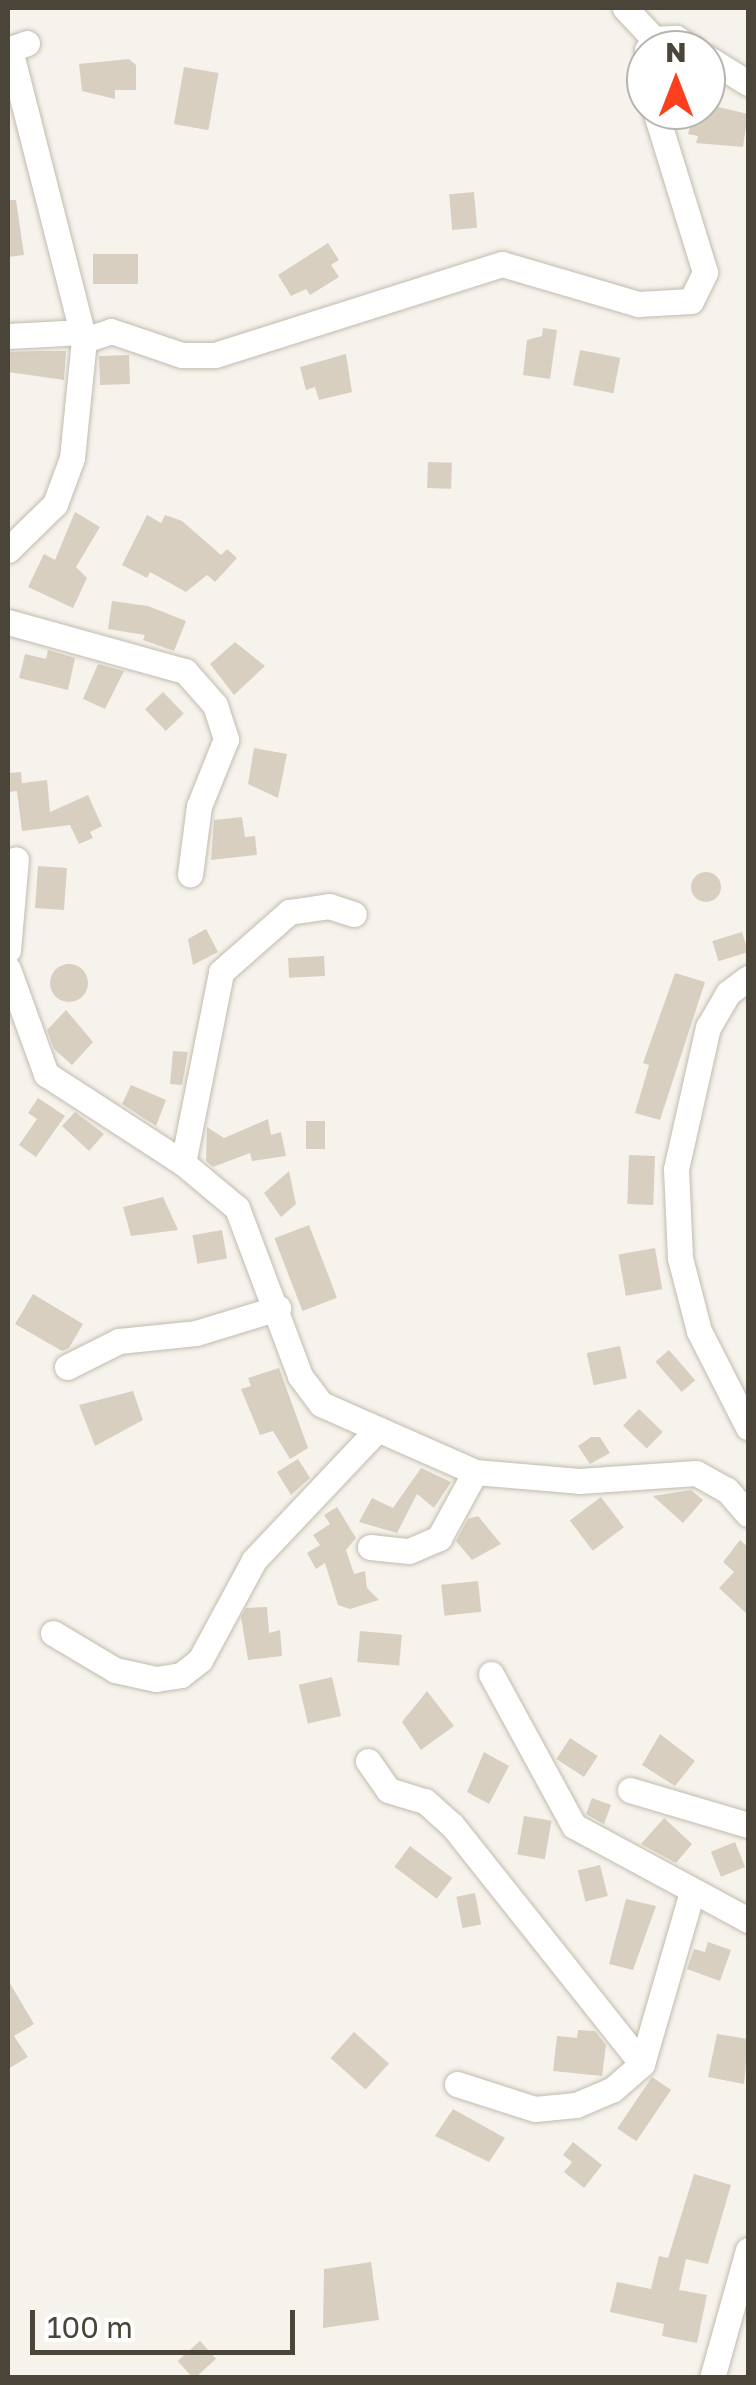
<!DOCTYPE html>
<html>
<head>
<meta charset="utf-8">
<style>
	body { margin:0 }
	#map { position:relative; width:756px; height:2385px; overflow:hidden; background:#f6f3ec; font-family:"Golos Text",sans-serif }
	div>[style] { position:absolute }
	.building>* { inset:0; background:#d8cfc1; transform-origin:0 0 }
	.round { border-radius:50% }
	.roads { filter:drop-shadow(0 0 2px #c2bbae) drop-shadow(0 0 2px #c2bbae) }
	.minor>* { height:25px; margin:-12.5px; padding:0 12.5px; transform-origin:12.5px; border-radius:12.5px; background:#fff }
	span { translate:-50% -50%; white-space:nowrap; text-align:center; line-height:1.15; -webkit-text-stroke:8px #fff; paint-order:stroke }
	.frame { position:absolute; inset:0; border:10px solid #4b4439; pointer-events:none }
	.north { position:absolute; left:626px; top:30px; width:100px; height:100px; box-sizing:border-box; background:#fff; border:2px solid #b7b4b0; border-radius:50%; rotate:0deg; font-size:28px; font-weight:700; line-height:40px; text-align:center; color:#4b4439 }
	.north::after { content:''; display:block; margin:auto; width:35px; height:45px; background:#fc3f1d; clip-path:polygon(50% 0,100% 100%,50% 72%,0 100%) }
	.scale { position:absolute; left:30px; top:2310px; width:265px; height:45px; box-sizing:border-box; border:5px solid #4b4439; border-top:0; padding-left:12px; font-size:30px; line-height:35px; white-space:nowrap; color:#4b4439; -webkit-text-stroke:8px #fff; paint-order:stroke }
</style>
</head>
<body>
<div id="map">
	<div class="building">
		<div style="clip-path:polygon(129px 59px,136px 65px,136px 90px,115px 90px,115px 99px,82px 91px,79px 64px)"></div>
		<div style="left:184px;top:67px;width:35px;height:58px;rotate:10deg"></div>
		<div style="clip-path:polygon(706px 104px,748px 114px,743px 147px,696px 143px,698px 136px,688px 134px,691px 122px,675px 119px,672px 110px,706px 110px)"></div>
		<div style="left:474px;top:192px;width:36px;height:25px;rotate:85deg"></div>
		<div style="clip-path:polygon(8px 200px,16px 200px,24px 255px,8px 257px)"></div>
		<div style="clip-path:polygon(328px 243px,339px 260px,331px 265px,339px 277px,310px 295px,306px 289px,291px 296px,278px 275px)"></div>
		<div style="left:93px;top:254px;width:45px;height:30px"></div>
		<div style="clip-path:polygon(543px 328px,557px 330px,550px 379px,523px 375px,527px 340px,542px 336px)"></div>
		<div style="left:580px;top:350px;width:41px;height:36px;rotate:11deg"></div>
		<div style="clip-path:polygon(39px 351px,66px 351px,64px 380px,8px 372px,8px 352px)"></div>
		<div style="clip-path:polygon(346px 354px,352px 392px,319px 400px,315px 387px,306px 390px,300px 367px)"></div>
		<div style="left:129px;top:355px;width:29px;height:30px;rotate:88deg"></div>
		<div style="left:428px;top:462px;width:24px;height:26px;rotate:2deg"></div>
		<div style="clip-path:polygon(75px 512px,100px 527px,76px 567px,87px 578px,73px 608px,28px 587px,44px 554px,55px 560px)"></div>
		<div style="clip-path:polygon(147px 515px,161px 523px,165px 515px,182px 521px,221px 555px,227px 549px,237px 558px,215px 582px,207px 575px,186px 592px,150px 572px,147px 578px,122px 565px)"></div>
		<div style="clip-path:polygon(112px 601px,148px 606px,186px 621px,174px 651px,143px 640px,145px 635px,108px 629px)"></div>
		<div style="clip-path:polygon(235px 642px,265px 666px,234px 695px,210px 664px)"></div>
		<div style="clip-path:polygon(48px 650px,75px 658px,68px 690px,19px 678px,25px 654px,46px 659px)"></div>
		<div style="clip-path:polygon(98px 664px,124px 671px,105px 709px,83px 699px)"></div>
		<div style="left:163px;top:692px;width:30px;height:25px;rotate:46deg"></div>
		<div style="clip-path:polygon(254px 748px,287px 754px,278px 798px,248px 784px)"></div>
		<div style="clip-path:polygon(21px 772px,22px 783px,47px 780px,50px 812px,88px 795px,102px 826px,90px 832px,93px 838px,79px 844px,70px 825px,22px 831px,17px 791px,8px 792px,8px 773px)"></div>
		<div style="clip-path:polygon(242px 817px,245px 837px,255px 836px,257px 855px,211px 860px,214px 820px)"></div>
		<div style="left:38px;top:866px;width:29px;height:42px;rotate:4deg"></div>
		<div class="round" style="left:691px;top:872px;width:30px;height:30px"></div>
		<div style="clip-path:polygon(206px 929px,218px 952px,193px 965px,188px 939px)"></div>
		<div style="left:742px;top:932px;width:21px;height:31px;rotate:73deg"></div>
		<div style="left:324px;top:956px;width:20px;height:36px;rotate:87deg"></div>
		<div class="round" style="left:50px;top:964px;width:38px;height:38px"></div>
		<div style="clip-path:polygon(675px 973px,705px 982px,660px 1120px,635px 1113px,649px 1065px,643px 1063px)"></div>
		<div style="clip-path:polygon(66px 1010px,93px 1042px,72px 1065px,54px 1049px,47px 1030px)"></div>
		<div style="clip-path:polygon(173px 1051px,188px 1052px,182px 1085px,170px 1084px)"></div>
		<div style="clip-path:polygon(131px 1085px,166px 1100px,156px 1126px,122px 1104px)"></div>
		<div style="clip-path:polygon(38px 1098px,65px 1116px,36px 1157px,19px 1145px,37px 1119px,28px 1113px)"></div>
		<div style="clip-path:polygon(75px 1112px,104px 1134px,89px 1151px,62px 1126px)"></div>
		<div style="clip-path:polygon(268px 1119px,271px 1135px,281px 1132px,286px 1156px,252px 1161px,250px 1153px,213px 1167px,206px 1161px,207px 1127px,224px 1138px)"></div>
		<div style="left:306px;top:1121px;width:19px;height:28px"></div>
		<div style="left:629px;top:1155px;width:26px;height:49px;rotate:2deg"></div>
		<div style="clip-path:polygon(289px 1171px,296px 1204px,281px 1217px,264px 1193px)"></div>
		<div style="clip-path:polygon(163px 1197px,178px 1230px,131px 1236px,123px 1207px)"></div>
		<div style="left:309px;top:1225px;width:78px;height:37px;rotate:69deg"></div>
		<div style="left:222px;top:1230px;width:29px;height:30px;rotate:80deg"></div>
		<div style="left:655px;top:1248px;width:42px;height:37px;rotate:80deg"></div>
		<div style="clip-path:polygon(33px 1294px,83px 1324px,69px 1348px,62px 1351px,15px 1324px)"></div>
		<div style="left:620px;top:1346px;width:33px;height:34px;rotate:78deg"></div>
		<div style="left:669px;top:1350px;width:40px;height:18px;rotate:49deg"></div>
		<div style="clip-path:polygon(279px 1368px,308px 1448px,290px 1459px,273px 1431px,260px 1435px,241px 1389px,251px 1386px,248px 1378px)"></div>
		<div style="clip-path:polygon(133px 1391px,143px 1420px,95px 1446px,79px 1405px)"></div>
		<div style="left:639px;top:1409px;width:33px;height:23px;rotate:44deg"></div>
		<div style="clip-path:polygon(591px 1437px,600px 1437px,610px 1453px,590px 1464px,578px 1446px)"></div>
		<div style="clip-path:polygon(298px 1459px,310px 1478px,291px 1495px,277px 1472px)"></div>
		<div style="clip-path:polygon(421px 1468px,451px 1482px,434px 1508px,417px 1494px,397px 1533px,359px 1522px,372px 1498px,393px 1508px)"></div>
		<div style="clip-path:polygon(691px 1490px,703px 1500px,683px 1523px,653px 1496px)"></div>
		<div style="left:601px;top:1497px;width:38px;height:39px;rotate:53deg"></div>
		<div style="clip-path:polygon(337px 1507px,356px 1538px,346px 1550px,354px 1574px,365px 1571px,367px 1588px,379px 1600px,350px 1609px,338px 1605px,325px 1563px,316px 1569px,307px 1553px,320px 1545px,313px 1535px,330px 1524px,324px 1515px)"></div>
		<div style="clip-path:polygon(478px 1516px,501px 1544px,472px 1560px,456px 1541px,468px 1519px)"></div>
		<div style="clip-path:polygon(740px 1540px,748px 1547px,748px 1615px,719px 1588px,734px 1572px,723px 1562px)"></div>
		<div style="left:478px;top:1581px;width:31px;height:37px;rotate:84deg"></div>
		<div style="clip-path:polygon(267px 1607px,269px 1633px,280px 1630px,282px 1656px,248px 1660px,241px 1617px,246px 1608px)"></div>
		<div style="left:360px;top:1631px;width:42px;height:31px;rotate:5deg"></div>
		<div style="left:332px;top:1677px;width:40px;height:34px;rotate:77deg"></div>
		<div style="clip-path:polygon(427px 1691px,454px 1726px,421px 1750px,402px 1722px)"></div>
		<div style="clip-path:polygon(660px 1734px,695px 1761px,675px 1786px,642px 1765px)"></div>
		<div style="left:570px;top:1738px;width:33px;height:25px;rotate:33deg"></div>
		<div style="clip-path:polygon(484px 1752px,509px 1766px,489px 1804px,467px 1792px)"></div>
		<div style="clip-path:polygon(592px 1798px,611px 1805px,604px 1824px,586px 1814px)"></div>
		<div style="left:524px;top:1816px;width:28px;height:39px;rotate:10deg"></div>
		<div style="clip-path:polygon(664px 1818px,692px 1844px,676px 1863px,641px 1844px)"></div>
		<div style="left:735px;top:1842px;width:27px;height:26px;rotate:68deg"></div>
		<div style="left:410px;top:1846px;width:53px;height:26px;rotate:37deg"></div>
		<div style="left:600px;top:1865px;width:32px;height:23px;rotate:76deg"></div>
		<div style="left:475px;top:1893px;width:32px;height:19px;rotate:79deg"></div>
		<div style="clip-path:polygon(626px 1899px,656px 1906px,633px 1970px,609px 1964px)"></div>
		<div style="clip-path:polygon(708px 1942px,731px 1950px,720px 1981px,687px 1969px,694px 1949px,705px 1952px)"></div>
		<div style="clip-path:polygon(8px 1980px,34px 2024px,14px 2036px,28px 2057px,8px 2069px)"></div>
		<div style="clip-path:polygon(578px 2030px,595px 2031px,606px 2045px,602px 2076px,553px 2071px,557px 2036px,577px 2038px)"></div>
		<div style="left:354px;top:2032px;width:47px;height:35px;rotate:42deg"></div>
		<div style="clip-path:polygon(717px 2034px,748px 2039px,744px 2084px,708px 2077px)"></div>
		<div style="left:652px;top:2077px;width:23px;height:62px;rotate:34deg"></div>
		<div style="clip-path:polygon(453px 2109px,505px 2138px,489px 2162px,435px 2136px)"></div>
		<div style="clip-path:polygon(573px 2142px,602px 2165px,584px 2188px,564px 2172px,572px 2162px,563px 2155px)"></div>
		<div style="clip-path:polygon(694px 2174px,731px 2185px,708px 2264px,686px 2259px,679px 2290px,707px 2295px,697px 2343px,662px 2336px,664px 2324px,610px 2312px,617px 2282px,651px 2289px,659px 2256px,668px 2258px)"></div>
		<div style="clip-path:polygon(371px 2262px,379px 2320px,323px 2328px,324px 2269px)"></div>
		<div style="left:200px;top:2341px;width:24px;height:30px;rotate:48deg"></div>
	</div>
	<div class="roads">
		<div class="minor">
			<div style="left:625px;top:8px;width:42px;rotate:46.9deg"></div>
			<div style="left:647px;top:50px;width:13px;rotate:-58deg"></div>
			<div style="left:654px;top:39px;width:22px;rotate:-3deg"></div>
			<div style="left:676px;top:38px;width:22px;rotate:32deg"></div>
			<div style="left:706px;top:57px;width:49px;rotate:31.8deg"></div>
			<div style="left:8px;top:336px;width:75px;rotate:-3.1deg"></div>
			<div style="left:84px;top:340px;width:28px;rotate:-18deg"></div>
			<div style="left:111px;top:331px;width:75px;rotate:18.7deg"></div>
			<div style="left:182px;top:355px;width:33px"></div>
			<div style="left:215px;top:355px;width:301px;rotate:-17.6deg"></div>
			<div style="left:502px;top:264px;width:142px;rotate:16.4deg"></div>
			<div style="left:638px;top:304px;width:53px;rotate:-3.2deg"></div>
			<div style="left:691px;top:301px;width:32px;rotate:-64deg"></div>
			<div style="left:705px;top:272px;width:170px;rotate:-107.2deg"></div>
			<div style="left:8px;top:550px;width:66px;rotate:-44.4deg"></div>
			<div style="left:55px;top:504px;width:49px;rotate:-69.7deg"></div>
			<div style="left:72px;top:458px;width:119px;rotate:-84.2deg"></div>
			<div style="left:84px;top:340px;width:300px;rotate:-104.3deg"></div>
			<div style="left:10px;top:49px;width:18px;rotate:-19deg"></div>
			<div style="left:8px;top:622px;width:184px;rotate:15.5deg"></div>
			<div style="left:185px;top:671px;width:45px;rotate:48.6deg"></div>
			<div style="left:215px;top:705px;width:36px;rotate:72deg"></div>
			<div style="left:226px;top:739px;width:72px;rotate:111.9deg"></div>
			<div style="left:199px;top:806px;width:69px;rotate:97.5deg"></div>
			<div style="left:8px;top:950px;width:91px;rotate:-85deg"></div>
			<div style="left:8px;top:969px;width:112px;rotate:70.1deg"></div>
			<div style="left:46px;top:1074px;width:163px;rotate:33deg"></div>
			<div style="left:183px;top:1163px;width:70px;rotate:39.8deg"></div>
			<div style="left:237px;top:1208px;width:179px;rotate:69.4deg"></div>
			<div style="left:300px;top:1376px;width:35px;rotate:53deg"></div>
			<div style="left:321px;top:1404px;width:168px;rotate:23.8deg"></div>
			<div style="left:475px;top:1472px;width:104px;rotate:4.9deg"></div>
			<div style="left:579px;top:1481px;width:117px;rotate:-3.9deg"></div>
			<div style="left:696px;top:1473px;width:35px;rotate:29deg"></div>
			<div style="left:727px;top:1490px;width:32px;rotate:49deg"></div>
			<div style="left:748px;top:978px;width:25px;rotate:143deg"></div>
			<div style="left:728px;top:993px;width:39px;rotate:120deg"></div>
			<div style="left:708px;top:1027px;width:146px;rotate:102.7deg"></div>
			<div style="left:676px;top:1169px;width:89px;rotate:87.4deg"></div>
			<div style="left:680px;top:1258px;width:75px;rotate:75.4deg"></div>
			<div style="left:699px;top:1331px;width:108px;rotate:63deg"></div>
			<div style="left:183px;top:1163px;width:195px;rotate:-78.7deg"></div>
			<div style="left:221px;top:972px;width:91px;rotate:-41.4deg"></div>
			<div style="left:289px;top:912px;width:40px;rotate:-8.5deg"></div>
			<div style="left:329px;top:906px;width:26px;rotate:18deg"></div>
			<div style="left:67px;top:1367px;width:58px;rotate:-26.6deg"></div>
			<div style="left:119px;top:1341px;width:77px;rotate:-5.9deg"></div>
			<div style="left:196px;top:1333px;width:86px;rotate:-17deg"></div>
			<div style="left:370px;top:1547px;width:39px;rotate:6deg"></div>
			<div style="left:409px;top:1551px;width:33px;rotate:-23deg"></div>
			<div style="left:439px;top:1538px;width:75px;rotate:-61.4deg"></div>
			<div style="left:53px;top:1633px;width:72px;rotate:30.8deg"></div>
			<div style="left:115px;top:1670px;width:42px;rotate:12.4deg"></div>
			<div style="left:156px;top:1679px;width:25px;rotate:-9deg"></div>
			<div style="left:181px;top:1675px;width:24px;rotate:-38deg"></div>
			<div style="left:200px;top:1660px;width:114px;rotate:-61.6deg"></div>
			<div style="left:254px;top:1560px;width:180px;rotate:-46.6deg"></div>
			<div style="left:491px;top:1674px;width:173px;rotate:61.4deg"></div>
			<div style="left:574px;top:1826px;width:198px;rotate:28.4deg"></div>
			<div style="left:368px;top:1761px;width:35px;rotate:55deg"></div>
			<div style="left:388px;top:1790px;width:39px;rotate:17deg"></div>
			<div style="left:425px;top:1801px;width:36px;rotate:42deg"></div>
			<div style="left:452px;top:1825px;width:305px;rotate:51.5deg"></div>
			<div style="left:630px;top:1790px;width:123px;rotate:16.5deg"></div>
			<div style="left:457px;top:2084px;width:82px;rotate:17.8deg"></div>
			<div style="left:535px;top:2109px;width:41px;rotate:-5.6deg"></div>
			<div style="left:576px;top:2105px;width:39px;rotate:-23deg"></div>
			<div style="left:612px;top:2090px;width:40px;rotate:-41deg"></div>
			<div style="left:642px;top:2064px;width:179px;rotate:-73.8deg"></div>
			<div style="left:712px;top:2378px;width:133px;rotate:-74.3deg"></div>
		</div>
	</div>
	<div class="frame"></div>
	<div class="north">N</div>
	<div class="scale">100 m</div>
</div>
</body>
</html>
